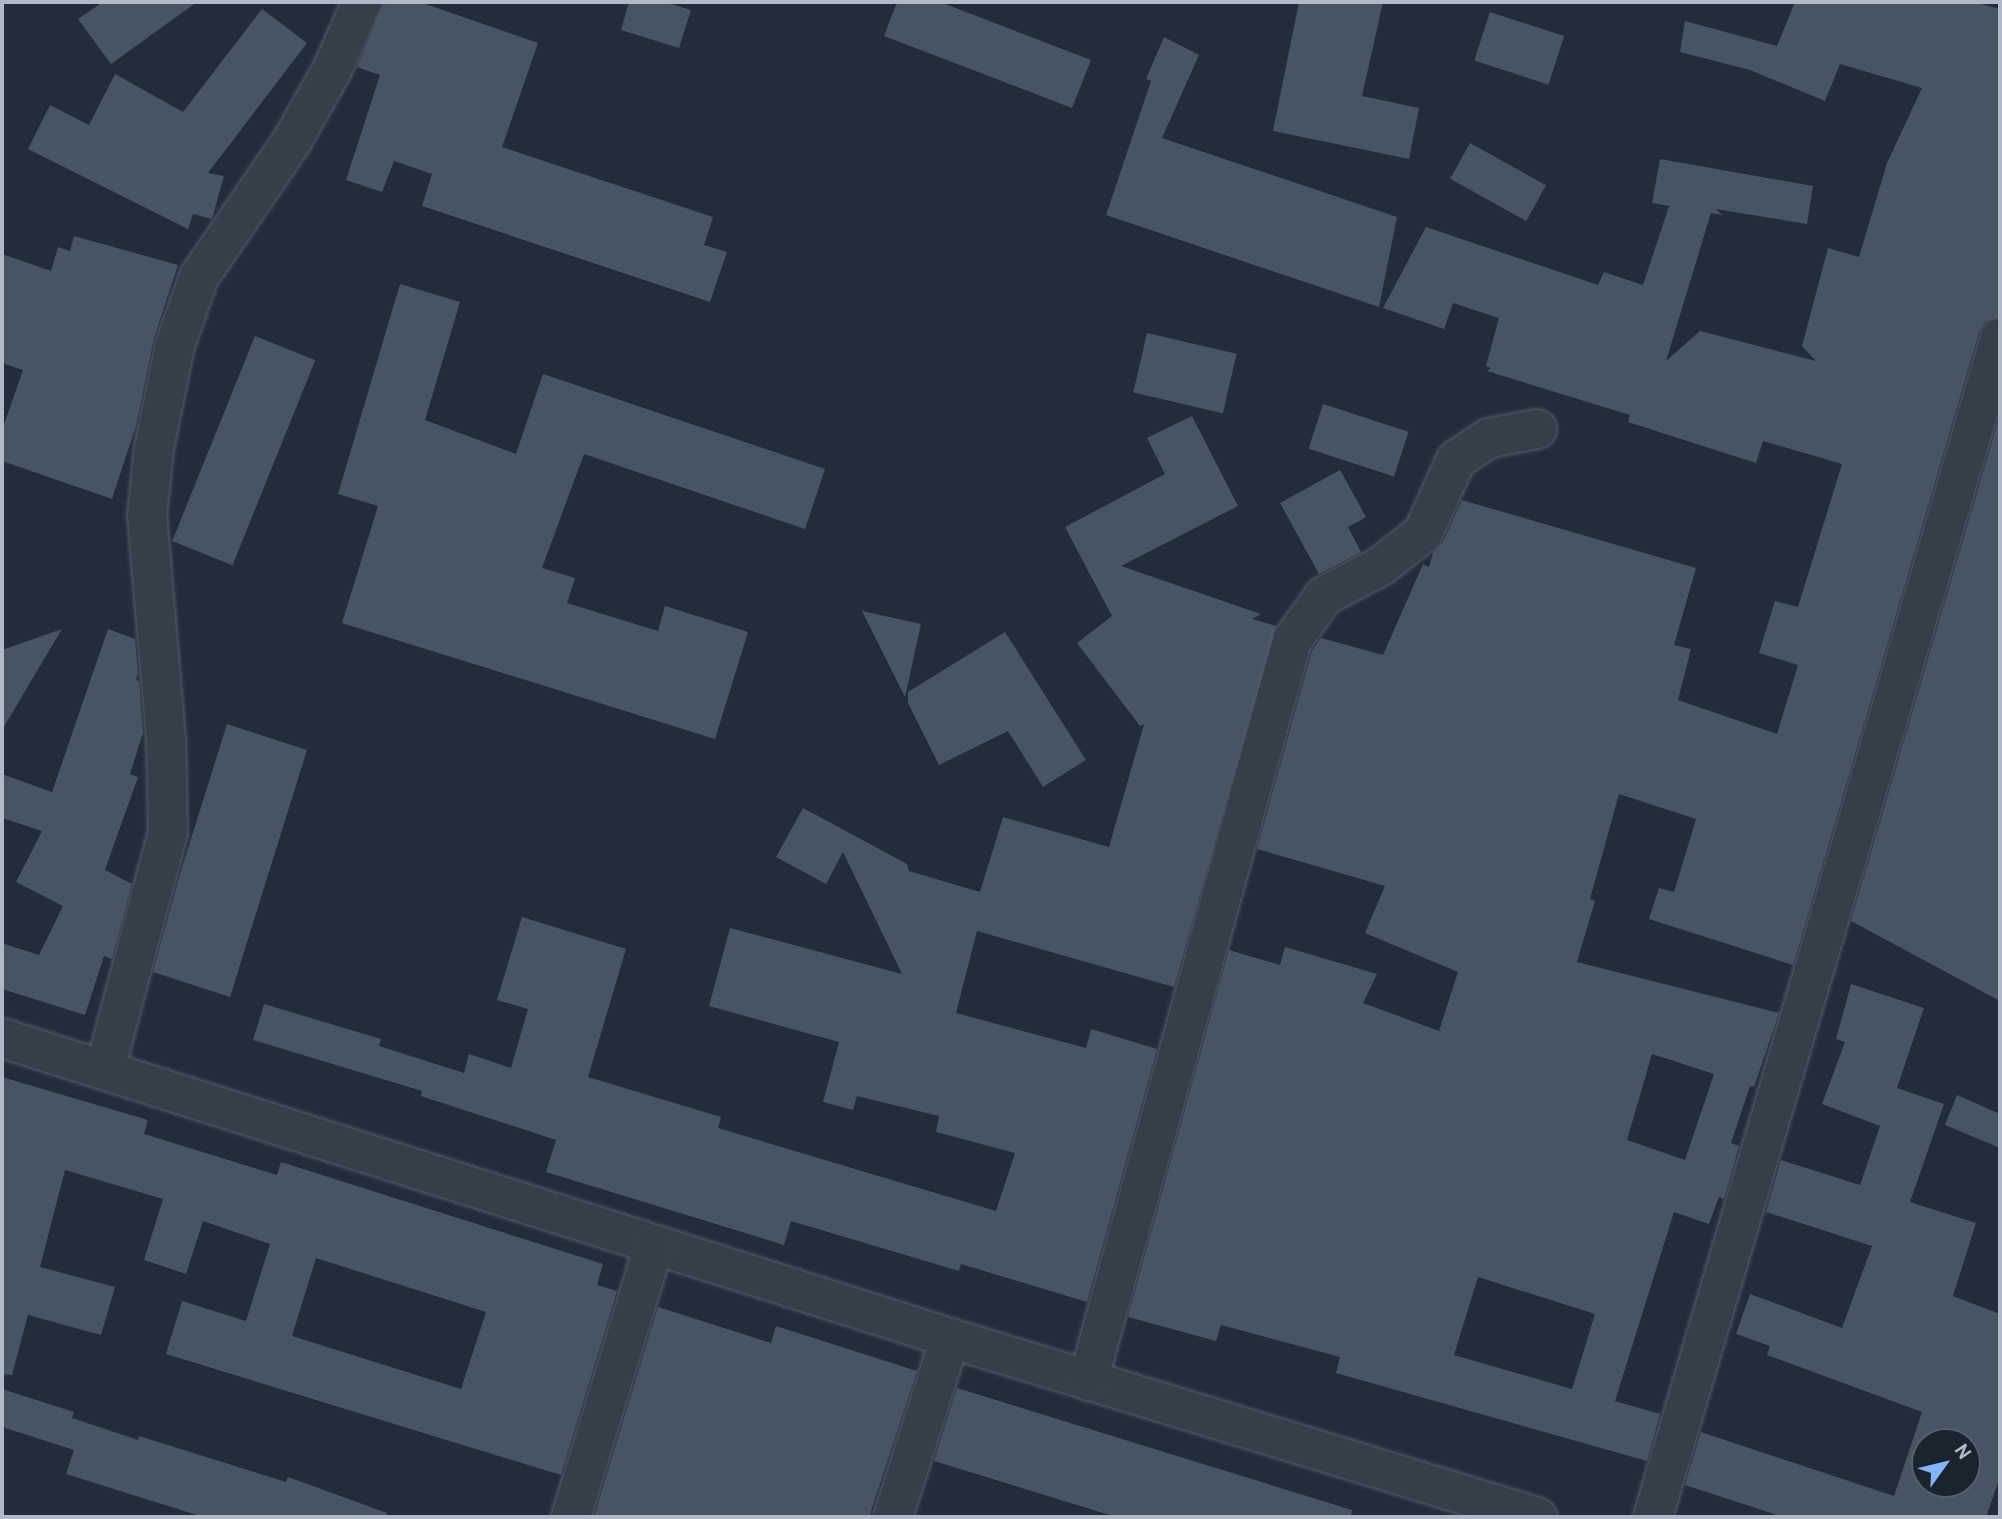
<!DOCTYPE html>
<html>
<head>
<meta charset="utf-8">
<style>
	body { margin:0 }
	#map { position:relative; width:2002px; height:1519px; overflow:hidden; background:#212d3a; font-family:Overpass,sans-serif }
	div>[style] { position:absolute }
	.building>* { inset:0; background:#475463; transform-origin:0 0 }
	.roads { filter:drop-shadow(0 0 2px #525d68) drop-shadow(0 0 2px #525d68) }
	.street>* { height:38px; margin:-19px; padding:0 19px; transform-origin:19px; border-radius:19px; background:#353f4a }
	span { translate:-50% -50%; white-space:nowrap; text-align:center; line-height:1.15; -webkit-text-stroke:7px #1a242f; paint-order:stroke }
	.frame { position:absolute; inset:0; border:4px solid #afbac6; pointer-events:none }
	.north { position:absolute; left:1911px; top:1428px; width:70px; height:70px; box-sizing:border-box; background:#1a242f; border:2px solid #56606b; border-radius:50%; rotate:56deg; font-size:19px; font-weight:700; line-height:28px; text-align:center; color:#afbac6 }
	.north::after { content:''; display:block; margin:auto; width:24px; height:32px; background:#81b7fa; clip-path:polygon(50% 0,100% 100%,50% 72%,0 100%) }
</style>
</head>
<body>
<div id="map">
	<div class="building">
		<div style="clip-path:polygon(103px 2px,197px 2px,111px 64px,78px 19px)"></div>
		<div style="clip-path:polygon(384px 2px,420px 2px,538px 43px,502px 147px,713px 217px,704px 245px,727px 252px,710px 302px,422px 206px,432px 174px,394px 161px,382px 192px,346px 180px,380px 75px,357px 67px)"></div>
		<div style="clip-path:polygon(629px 2px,664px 2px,691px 10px,679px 48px,621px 30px)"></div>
		<div style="clip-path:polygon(897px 2px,940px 2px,1091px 60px,1072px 108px,884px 36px)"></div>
		<div style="clip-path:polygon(1299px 2px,1383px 2px,1362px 96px,1419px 108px,1409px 159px,1273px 131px)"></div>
		<div style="clip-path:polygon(evenodd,1795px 2px,1974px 2px,2000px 9px,2000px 317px,1985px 322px,1979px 332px,1793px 965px,1649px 919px,1659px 888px,1674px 892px,1696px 819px,1619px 794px,1590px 899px,1595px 901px,1577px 962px,1779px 1013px,1754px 1087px,1750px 1086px,1731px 1143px,1739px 1146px,1724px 1199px,1719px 1197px,1709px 1224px,1674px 1212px,1615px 1401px,1660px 1414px,1647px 1461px,1336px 1373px,1340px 1357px,1221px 1325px,1216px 1341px,1128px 1317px,1229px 950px,1280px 965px,1285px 947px,1377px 974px,1363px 1003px,1439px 1031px,1458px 972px,1365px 933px,1385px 886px,1257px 849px,1312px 651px,1321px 638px,1383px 655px,1423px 564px,1429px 567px,1433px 553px,1443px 542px,1462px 500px,1696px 568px,1674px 645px,1691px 649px,1678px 700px,1777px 734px,1798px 665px,1759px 653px,1775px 601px,1798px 607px,1842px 464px,1763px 441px,1756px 463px,1628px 422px,1630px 415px,1487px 371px,1491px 368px,1486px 366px,1499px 318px,1453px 303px,1444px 329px,1383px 308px,1426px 227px,1598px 285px,1604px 272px,1643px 285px,1669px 206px,1652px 203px,1660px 159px,1813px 186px,1807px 224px,1716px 209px,1722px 215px,1711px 213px,1666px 361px,1700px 331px,1816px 361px,1802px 346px,1828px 248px,1859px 257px,1887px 163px,1922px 88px,1840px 64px,1825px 101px,1750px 70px,1680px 52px,1685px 21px,1777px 46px,1795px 2px,1652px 1054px,1714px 1074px,1685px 1160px,1627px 1140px,1652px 1054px,1795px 2px,1478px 1277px,1595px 1314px,1572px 1389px,1454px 1355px,1478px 1277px)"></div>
		<div style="clip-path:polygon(262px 9px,307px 43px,208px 173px,224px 176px,212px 219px,193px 214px,188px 229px,28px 149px,50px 105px,89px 125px,115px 74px,183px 112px)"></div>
		<div style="left:1490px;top:12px;width:78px;height:51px;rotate:18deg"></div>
		<div style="clip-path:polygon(1164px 37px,1199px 55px,1162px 138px,1397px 217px,1379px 307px,1106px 215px,1151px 81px,1146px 79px)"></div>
		<div style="left:1470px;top:143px;width:87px;height:41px;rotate:29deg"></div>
		<div style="clip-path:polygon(74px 236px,178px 265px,154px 338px,136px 426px,112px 499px,2px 461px,2px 430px,23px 370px,2px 363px,2px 254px,51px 271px,58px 247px,70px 251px)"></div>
		<div style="clip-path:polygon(400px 284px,460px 302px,425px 420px,516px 454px,543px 374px,825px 469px,805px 529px,584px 454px,542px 568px,575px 578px,567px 603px,658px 631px,665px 606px,748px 632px,715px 739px,342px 623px,378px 506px,338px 494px)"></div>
		<div style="left:1147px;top:333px;width:92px;height:61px;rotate:13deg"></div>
		<div style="left:255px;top:336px;width:65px;height:221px;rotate:22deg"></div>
		<div style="left:1323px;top:404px;width:90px;height:47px;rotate:18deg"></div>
		<div style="clip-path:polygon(2000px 415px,2000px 1001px,1851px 921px)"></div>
		<div style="clip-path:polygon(1192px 416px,1238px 506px,1121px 566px,1261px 614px,1252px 619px,1276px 626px,1174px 987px,977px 931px,956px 1013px,1086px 1048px,1091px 1029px,1157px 1049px,1087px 1302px,961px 1264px,959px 1271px,791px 1221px,784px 1245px,546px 1172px,556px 1140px,421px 1096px,422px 1091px,253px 1040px,264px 1004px,381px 1039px,379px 1046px,464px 1073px,469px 1054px,511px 1068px,528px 1009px,497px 1000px,522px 917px,626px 949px,588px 1077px,721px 1117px,718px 1128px,996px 1211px,1015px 1153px,936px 1132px,939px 1116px,857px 1096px,853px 1110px,823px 1102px,839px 1042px,709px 1006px,730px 928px,902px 974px,843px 852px,826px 884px,776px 857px,803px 808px,907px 864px,909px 871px,980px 892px,1003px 817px,1109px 847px,1144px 724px,1140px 726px,1077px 643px,1112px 616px,1065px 527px,1165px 474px,1147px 438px)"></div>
		<div style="clip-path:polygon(1340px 470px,1366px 517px,1348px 527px,1361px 552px,1319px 574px,1280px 503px)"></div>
		<div style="clip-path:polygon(862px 611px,921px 624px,905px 697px)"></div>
		<div style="clip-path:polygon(62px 629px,2px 730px,2px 650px)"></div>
		<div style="clip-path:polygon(108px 629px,135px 639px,138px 673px,136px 680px,139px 681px,143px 733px,130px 774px,138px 777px,105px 870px,132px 884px,112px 959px,104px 956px,85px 1015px,2px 989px,2px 943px,39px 955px,63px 906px,16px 882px,42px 831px,2px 818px,2px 774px,52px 792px)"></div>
		<div style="clip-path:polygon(1005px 632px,1086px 760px,1043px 787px,1008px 731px,939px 765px,908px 703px,908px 692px)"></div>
		<div style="clip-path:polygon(227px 724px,307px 750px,230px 997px,153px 972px,180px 874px)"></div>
		<div style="clip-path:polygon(evenodd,1851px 984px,1924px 1008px,1897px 1088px,1944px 1104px,1910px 1202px,1976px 1223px,1953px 1296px,2000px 1314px,2000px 1477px,1986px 1517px,1783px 1517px,1685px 1485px,1701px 1432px,1894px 1496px,1922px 1412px,1767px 1355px,1770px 1346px,1736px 1334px,1750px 1294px,1842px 1328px,1872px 1246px,1766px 1212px,1781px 1160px,1860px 1185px,1880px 1126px,1822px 1104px,1845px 1042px,1836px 1039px,1851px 984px,1925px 1442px,1967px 1442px,1967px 1484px,1925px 1484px,1925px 1442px)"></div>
		<div style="clip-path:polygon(evenodd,2px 1077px,148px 1120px,144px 1134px,277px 1175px,281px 1162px,603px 1264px,597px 1285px,617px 1291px,561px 1475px,166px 1354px,182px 1301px,246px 1321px,270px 1244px,203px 1221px,186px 1274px,144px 1260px,163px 1199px,65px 1170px,40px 1267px,115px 1287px,101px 1335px,28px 1315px,12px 1375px,2px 1374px,2px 1077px,316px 1258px,486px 1312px,461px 1389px,292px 1336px,316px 1258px)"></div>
		<div style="clip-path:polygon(1957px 1095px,2000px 1114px,2000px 1148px,1945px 1125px)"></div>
		<div style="clip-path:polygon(658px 1307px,771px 1343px,776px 1326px,917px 1371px,869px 1517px,594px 1517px)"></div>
		<div style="clip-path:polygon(957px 1388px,1352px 1510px,1351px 1517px,1116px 1517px,934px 1461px)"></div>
		<div style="clip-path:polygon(2px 1389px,74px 1412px,72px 1418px,138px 1440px,139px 1436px,286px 1482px,288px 1477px,387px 1513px,386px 1517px,203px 1517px,66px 1474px,74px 1450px,2px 1427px)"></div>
	</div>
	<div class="roads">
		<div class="street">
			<div style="left:2px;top:1038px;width:994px;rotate:17.56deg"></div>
			<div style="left:950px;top:1338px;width:614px;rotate:16.96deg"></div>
			<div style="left:105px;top:1069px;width:244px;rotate:-75.1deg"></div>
			<div style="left:168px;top:833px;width:93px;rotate:-91.2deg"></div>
			<div style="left:166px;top:740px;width:225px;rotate:-94.8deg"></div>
			<div style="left:147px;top:516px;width:68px;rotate:-84.1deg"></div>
			<div style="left:154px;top:448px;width:105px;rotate:-78.5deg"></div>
			<div style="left:175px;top:345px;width:72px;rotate:-70.6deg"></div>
			<div style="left:199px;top:277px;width:165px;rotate:-55.6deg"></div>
			<div style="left:292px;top:141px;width:81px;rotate:-60.6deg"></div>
			<div style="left:332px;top:70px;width:74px;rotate:-66.2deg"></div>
			<div style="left:1088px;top:1381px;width:768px;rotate:-74.59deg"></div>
			<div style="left:1292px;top:641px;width:55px;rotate:-54.6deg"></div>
			<div style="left:1324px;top:596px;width:64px;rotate:-27.8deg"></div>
			<div style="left:1381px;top:566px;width:53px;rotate:-38.2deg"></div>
			<div style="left:1423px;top:533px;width:80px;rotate:-65.7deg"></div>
			<div style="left:1456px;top:460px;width:40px;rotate:-34deg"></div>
			<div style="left:1489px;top:438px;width:49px;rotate:-10.6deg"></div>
			<div style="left:571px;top:1517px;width:284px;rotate:-73deg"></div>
			<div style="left:893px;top:1517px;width:188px;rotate:-72.3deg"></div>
			<div style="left:1653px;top:1517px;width:1229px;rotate:-73.6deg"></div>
		</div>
	</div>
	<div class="frame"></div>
	<div class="north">N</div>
</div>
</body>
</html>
